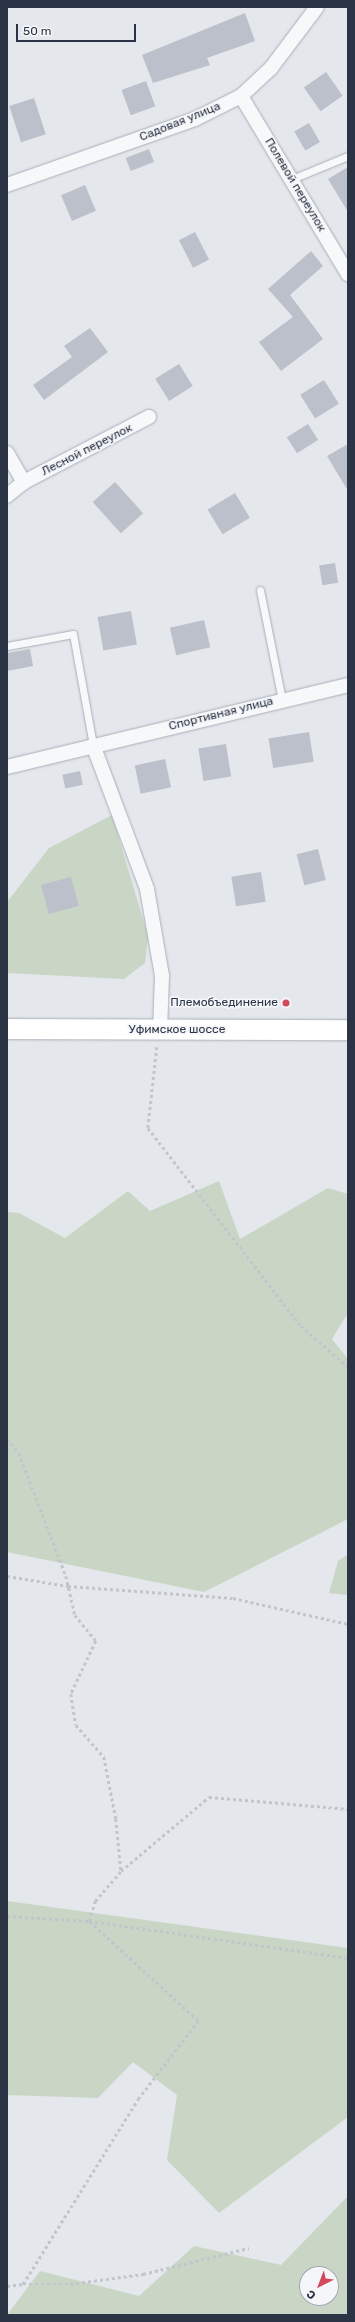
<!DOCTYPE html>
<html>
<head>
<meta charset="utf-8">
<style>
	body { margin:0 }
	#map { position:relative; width:355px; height:2322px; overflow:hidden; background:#e4e7ec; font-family:Rubik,sans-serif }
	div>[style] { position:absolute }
	.green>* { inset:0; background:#c9d6c5 }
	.building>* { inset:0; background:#bbc0ca; transform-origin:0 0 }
	.path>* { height:2.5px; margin-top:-1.25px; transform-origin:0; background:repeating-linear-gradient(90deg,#c2c5cb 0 3px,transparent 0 6px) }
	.roads { filter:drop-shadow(0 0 1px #a9aeb7) drop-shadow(0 0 1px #a9aeb7) }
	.service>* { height:7px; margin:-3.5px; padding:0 3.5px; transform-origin:3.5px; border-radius:3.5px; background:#f7f8fa }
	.minor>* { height:14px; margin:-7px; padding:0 7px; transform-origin:7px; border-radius:7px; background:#f7f8fa }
	.secondary>* { height:20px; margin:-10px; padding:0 10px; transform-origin:10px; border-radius:10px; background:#fff }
	.dots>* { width:11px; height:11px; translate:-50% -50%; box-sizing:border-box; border:2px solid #f4f6f9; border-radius:50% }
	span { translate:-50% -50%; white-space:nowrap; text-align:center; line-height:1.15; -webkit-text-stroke:3.5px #f4f6f9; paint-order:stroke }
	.street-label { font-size:12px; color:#2b3445 }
	.poi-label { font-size:12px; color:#2b3445 }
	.right { translate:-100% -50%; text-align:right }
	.frame { position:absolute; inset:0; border:8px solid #2b3445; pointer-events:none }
	.north { position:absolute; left:299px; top:2266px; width:40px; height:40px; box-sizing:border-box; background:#f4f6f9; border:1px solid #a4a8b1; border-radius:50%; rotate:222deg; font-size:11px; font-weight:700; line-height:16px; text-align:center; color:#2b3445 }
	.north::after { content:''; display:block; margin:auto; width:14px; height:18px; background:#d1495b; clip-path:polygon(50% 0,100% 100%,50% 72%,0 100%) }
	.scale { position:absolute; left:16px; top:24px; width:120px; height:18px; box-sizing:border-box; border:2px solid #2b3445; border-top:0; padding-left:5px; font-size:12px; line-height:14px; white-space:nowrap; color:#2b3445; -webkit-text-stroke:3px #f4f6f9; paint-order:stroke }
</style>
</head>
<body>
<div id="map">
	<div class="green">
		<div style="clip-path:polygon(112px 815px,148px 936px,145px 963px,124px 979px,7px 973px,7px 902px,49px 848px)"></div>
		<div style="clip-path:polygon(219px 1181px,240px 1239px,328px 1188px,348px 1194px,348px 1313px,332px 1339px,348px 1359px,348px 1519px,204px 1592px,7px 1552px,7px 1212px,19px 1213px,65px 1238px,128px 1191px,150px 1211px)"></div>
		<div style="clip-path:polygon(348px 1554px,348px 1595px,329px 1593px,338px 1561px)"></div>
		<div style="clip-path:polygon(7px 1901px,348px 1948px,348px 2117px,219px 2213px,167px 2160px,177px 2095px,133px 2062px,98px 2098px,7px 2095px)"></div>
		<div style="clip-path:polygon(evenodd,348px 2196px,348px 2315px,7px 2315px,40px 2271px,139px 2296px,194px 2246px,281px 2265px,348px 2196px,307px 2274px,331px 2274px,331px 2298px,307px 2298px,307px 2274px)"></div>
	</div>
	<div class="building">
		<div style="clip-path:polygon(245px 13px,255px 41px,207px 58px,210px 65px,153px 83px,142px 55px)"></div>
		<div style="left:326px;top:72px;width:29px;height:27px;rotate:55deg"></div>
		<div style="left:146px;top:81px;width:27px;height:26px;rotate:70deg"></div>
		<div style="left:34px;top:98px;width:38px;height:26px;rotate:72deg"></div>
		<div style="left:309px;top:123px;width:22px;height:17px;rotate:60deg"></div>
		<div style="left:149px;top:149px;width:14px;height:25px;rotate:69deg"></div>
		<div style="clip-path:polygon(348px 167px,348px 212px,328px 179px)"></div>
		<div style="left:85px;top:185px;width:28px;height:26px;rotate:67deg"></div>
		<div style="left:195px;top:232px;width:31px;height:18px;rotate:63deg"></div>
		<div style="clip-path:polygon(311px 251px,323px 266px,290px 295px,323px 339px,281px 371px,259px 342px,293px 317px,268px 289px)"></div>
		<div style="clip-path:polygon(90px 328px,108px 352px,44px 400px,33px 385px,72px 357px,64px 346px)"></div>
		<div style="left:179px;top:364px;width:26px;height:28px;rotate:58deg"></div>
		<div style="left:324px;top:380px;width:28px;height:28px;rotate:58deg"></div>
		<div style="left:308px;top:424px;width:19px;height:25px;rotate:58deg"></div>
		<div style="clip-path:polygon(348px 444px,348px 491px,327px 456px)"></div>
		<div style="left:115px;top:482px;width:42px;height:30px;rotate:48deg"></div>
		<div style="left:235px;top:493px;width:29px;height:32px;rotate:59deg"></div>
		<div style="left:335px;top:563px;width:20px;height:16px;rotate:81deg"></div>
		<div style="left:131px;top:611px;width:34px;height:34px;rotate:80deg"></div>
		<div style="left:204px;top:620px;width:28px;height:35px;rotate:77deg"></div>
		<div style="clip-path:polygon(30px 649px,33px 666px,7px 671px,7px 653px)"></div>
		<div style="left:309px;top:732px;width:30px;height:41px;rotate:81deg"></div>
		<div style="left:226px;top:744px;width:33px;height:28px;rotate:81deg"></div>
		<div style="left:165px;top:759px;width:29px;height:31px;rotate:78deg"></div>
		<div style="left:80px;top:771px;width:14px;height:18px;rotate:78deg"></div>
		<div style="left:318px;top:849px;width:32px;height:22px;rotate:76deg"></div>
		<div style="left:261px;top:872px;width:30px;height:30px;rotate:81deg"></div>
		<div style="left:71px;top:877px;width:30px;height:31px;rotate:75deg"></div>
	</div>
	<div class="path">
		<div style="left:157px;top:1047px;width:81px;rotate:96.3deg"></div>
		<div style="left:148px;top:1128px;width:250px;rotate:52.3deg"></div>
		<div style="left:301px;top:1326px;width:62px;rotate:41.1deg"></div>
		<div style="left:7px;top:1439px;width:18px;rotate:49deg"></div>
		<div style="left:19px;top:1453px;width:132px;rotate:69.1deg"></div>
		<div style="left:66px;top:1576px;width:40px;rotate:77deg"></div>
		<div style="left:75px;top:1615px;width:33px;rotate:51deg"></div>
		<div style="left:96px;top:1641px;width:59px;rotate:115.3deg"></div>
		<div style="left:71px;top:1694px;width:31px;rotate:81deg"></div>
		<div style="left:76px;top:1725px;width:43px;rotate:48.8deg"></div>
		<div style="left:104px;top:1757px;width:63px;rotate:79deg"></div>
		<div style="left:116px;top:1819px;width:51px;rotate:84.4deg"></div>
		<div style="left:7px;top:1576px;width:62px;rotate:9.3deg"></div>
		<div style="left:68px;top:1586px;width:165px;rotate:4.2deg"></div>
		<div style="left:233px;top:1598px;width:118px;rotate:12.7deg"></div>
		<div style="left:7px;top:1916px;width:82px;rotate:3.5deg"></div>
		<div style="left:89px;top:1921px;width:262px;rotate:8.1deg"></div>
		<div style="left:23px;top:2284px;width:47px"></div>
		<div style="left:70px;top:2284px;width:74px;rotate:-7.8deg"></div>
		<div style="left:143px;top:2274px;width:109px;rotate:-13.8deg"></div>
		<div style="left:7px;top:2286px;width:16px;rotate:-7deg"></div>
		<div style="left:23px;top:2284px;width:218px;rotate:-58.1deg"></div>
		<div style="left:138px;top:2099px;width:98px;rotate:-52.4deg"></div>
		<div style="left:198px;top:2021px;width:148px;rotate:-137.5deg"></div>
		<div style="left:89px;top:1921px;width:21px;rotate:-73deg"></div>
		<div style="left:95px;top:1901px;width:40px;rotate:-49deg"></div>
		<div style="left:121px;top:1871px;width:115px;rotate:-40.1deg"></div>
		<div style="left:209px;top:1797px;width:140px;rotate:4.9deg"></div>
	</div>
	<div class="roads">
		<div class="service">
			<div style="left:292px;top:179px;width:61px;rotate:-22.3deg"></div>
			<div style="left:260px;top:590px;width:112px;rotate:78.7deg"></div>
			<div style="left:7px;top:646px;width:67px;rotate:-10.3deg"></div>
			<div style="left:73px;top:634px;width:113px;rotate:79.8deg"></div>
		</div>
		<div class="minor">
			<div style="left:241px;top:96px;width:208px;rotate:59deg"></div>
			<div style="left:7px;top:185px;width:199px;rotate:-19.3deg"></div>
			<div style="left:195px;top:119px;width:51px;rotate:-26.6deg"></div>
			<div style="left:241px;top:96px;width:41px;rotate:-43deg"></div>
			<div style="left:271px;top:68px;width:76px;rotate:-53deg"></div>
			<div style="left:7px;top:453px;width:34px;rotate:60deg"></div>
			<div style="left:24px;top:482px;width:22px;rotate:141deg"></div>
			<div style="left:24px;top:482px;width:141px;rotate:-27.5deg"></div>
			<div style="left:93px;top:745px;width:154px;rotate:69.4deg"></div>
			<div style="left:147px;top:889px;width:88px;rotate:80.2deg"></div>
			<div style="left:162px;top:976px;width:55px;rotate:92.1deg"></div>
			<div style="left:7px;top:767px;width:351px;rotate:-13.5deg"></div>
		</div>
		<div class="secondary">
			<div style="left:7px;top:1029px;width:341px;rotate:0.2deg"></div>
		</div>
	</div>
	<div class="dots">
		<div style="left:286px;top:1003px;background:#d1495b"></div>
	</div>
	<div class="street-label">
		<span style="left:180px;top:122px;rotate:-22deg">Садовая улица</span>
		<span style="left:295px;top:185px;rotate:59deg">Полевой переулок</span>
		<span style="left:87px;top:450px;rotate:-27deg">Лесной переулок</span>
		<span style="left:221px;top:714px;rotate:-14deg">Спортивная улица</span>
		<span style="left:177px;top:1030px">Уфимское шоссе</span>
	</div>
	<div class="poi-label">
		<span class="right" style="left:278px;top:1003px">Племобъединение</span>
	</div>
	<div class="frame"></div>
	<div class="north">С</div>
	<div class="scale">50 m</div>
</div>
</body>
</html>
